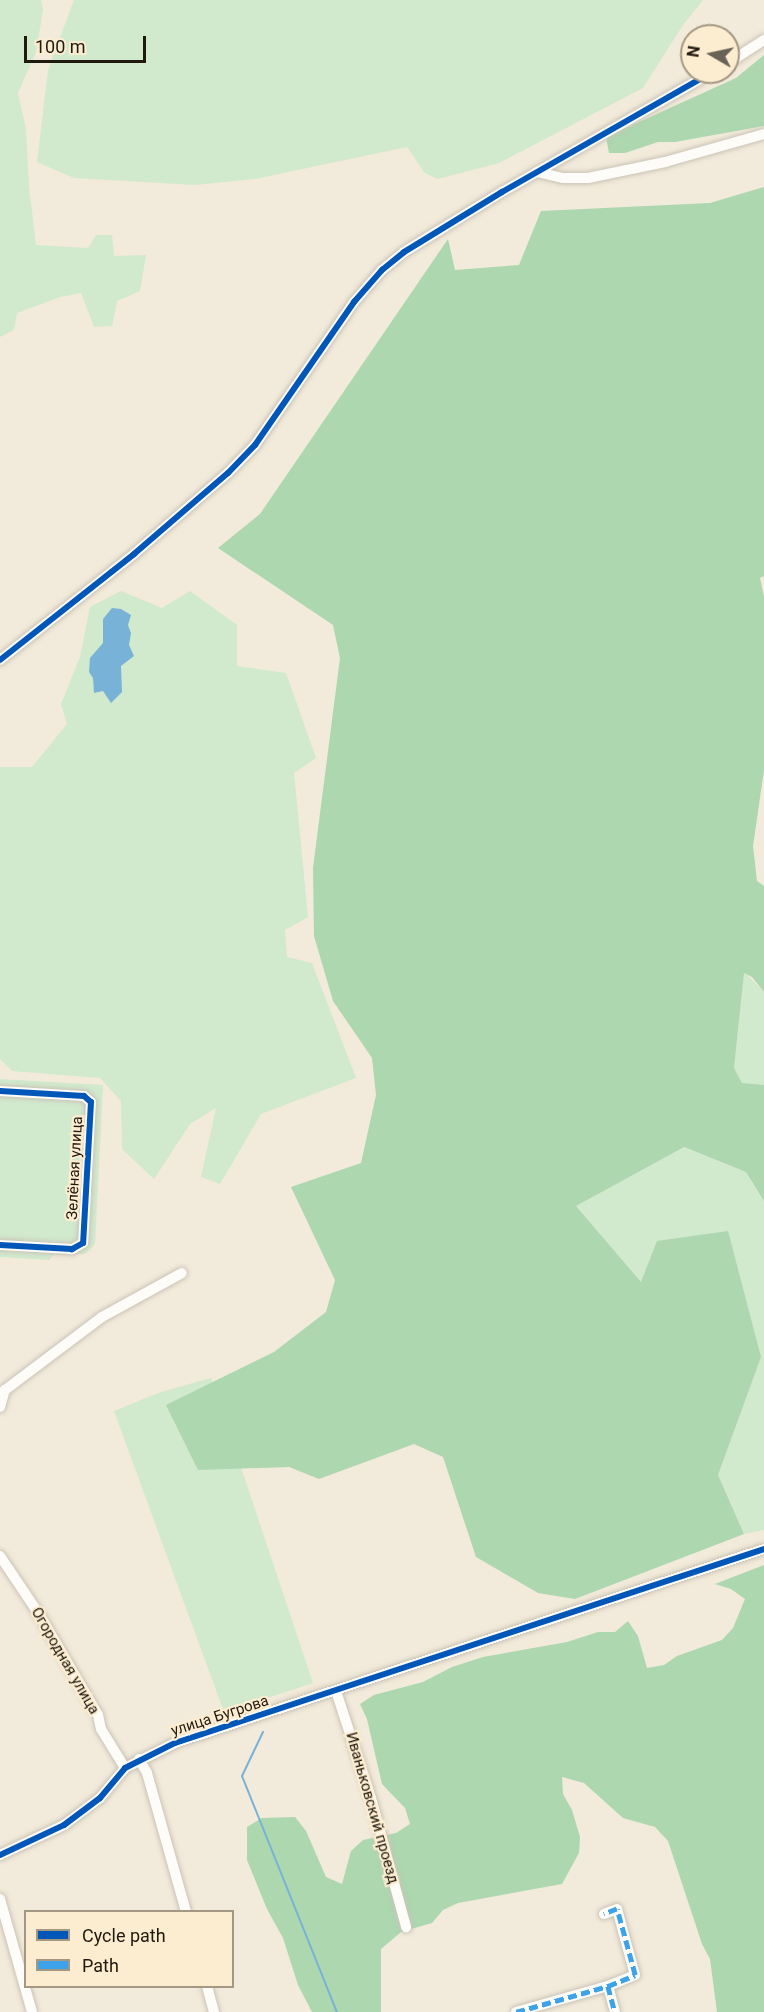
<!DOCTYPE html>
<html>
<head>
<meta charset="utf-8">
<style>
	body { margin:0 }
	#map { position:relative; width:764px; height:2012px; overflow:hidden; background:#f2eada; font-family:Roboto,sans-serif }
	div>[style] { position:absolute }
	.green>* { inset:0; background:#d1e9cd }
	.forest>* { inset:0; background:#acd7af }
	.water>* { inset:0; background:#78b3d7 }
	.stream>* { height:2px; margin:-1px; padding:0 1px; transform-origin:1px; border-radius:1px; background:#78b3d7 }
	.roads { filter:drop-shadow(0 0 2px #cac4b7) drop-shadow(0 0 2px #cac4b7) }
	.minor>* { height:10px; margin:-5px; padding:0 5px; transform-origin:5px; border-radius:5px; background:#fdfcf9 }
	.quiet>* { height:4.5px; margin-top:-2.25px; transform-origin:0; background:repeating-linear-gradient(90deg,#3da2ea 0 9px,transparent 0 13.5px) }
	.cycleway>* { height:6px; margin:-3px; padding:0 3px; transform-origin:3px; border-radius:3px; background:#0057b8 }
	span { translate:-50% -50%; white-space:nowrap; text-align:center; line-height:1.15; -webkit-text-stroke:4.5px #fdedd0; paint-order:stroke }
	.street-label { font-size:15px; color:#1f190f }
	.legend { position:absolute; left:24px; top:1910px; width:210px; height:78px; box-sizing:border-box; background:#fdedd0; border:2px solid #a49883; margin:0; padding:8px 10px; list-style:none; font-size:18px; color:#1f190f }
	.legend li { display:flex; align-items:center; gap:12px; height:30px }
	.legend b { width:30px; border:2px solid #a49883 }
	.north { position:absolute; left:680px; top:24px; width:60px; height:60px; box-sizing:border-box; background:#fdedd0; border:2px solid #a49883; border-radius:50%; rotate:279deg; font-size:16px; font-weight:700; line-height:24px; text-align:center; color:#1f190f }
	.north::after { content:''; display:block; margin:auto; width:21px; height:27px; background:#696256; clip-path:polygon(50% 0,100% 100%,50% 72%,0 100%) }
	.scale { position:absolute; left:24px; top:36px; width:122px; height:27px; box-sizing:border-box; border:3px solid #1f190f; border-top:0; padding-left:8px; font-size:18px; line-height:21px; white-space:nowrap; color:#1f190f; -webkit-text-stroke:4px #fdedd0; paint-order:stroke }
</style>
</head>
<body>
<div id="map">
	<div class="green">
		<div style="clip-path:polygon(0 0,41px 0,43px 10px,36px 52px,18px 93px,26px 129px,29px 187px,36px 245px,88px 248px,96px 235px,112px 235px,114px 256px,146px 255px,140px 291px,117px 301px,112px 326px,94px 327px,81px 293px,60px 297px,17px 313px,14px 330px,0 337px)"></div>
		<div style="clip-path:polygon(74px 0,703px 0,683px 25px,643px 88px,499px 163px,438px 179px,425px 173px,407px 147px,255px 179px,195px 185px,74px 178px,37px 162px,48px 70px)"></div>
		<div style="clip-path:polygon(121px 591px,162px 608px,190px 591px,237px 625px,237px 666px,286px 673px,316px 758px,294px 773px,308px 917px,285px 930px,287px 957px,312px 963px,356px 1078px,261px 1114px,220px 1184px,201px 1177px,216px 1108px,190px 1124px,154px 1179px,122px 1149px,121px 1101px,100px 1078px,12px 1071px,0 1059px,0 767px,32px 767px,67px 724px,61px 704px,80px 657px,90px 607px)"></div>
		<div style="clip-path:polygon(744px 972px,764px 992px,764px 1085px,758px 1086px,742px 1083px,734px 1068px)"></div>
		<div style="clip-path:polygon(0 1079px,103px 1085px,95px 1244px,85px 1254px,54px 1254px,49px 1260px,0 1257px)"></div>
		<div style="clip-path:polygon(683px 1147px,746px 1172px,764px 1201px,764px 1530px,744px 1534px,718px 1475px,761px 1357px,641px 1282px,576px 1206px)"></div>
		<div style="clip-path:polygon(211px 1378px,313px 1683px,224px 1712px,114px 1411px,161px 1392px)"></div>
	</div>
	<div class="forest">
		<div style="clip-path:polygon(764px 55px,764px 126px,675px 142px,658px 142px,625px 153px,609px 153px,606px 137px,736px 78px)"></div>
		<div style="clip-path:polygon(764px 187px,764px 576px,760px 578px,764px 597px,764px 770px,753px 846px,757px 881px,764px 886px,764px 992px,752px 977px,744px 973px,734px 1068px,742px 1083px,764px 1085px,764px 1201px,746px 1172px,684px 1147px,576px 1206px,641px 1282px,657px 1241px,728px 1231px,761px 1357px,718px 1475px,744px 1534px,575px 1599px,538px 1593px,476px 1557px,443px 1457px,414px 1444px,319px 1479px,289px 1467px,198px 1470px,166px 1405px,274px 1352px,326px 1312px,335px 1280px,291px 1187px,361px 1163px,376px 1095px,372px 1058px,333px 1001px,314px 936px,313px 868px,340px 658px,333px 625px,218px 548px,260px 514px,448px 239px,455px 270px,519px 265px,541px 211px,710px 203px)"></div>
		<div style="clip-path:polygon(764px 1565px,764px 2012px,717px 2012px,710px 1959px,702px 1944px,668px 1841px,655px 1827px,623px 1818px,584px 1783px,562px 1777px,563px 1794px,572px 1810px,580px 1837px,579px 1853px,562px 1884px,458px 1903px,443px 1910px,432px 1923px,401px 1932px,381px 1949px,381px 2012px,312px 2012px,298px 1985px,283px 1938px,267px 1909px,247px 1860px,247px 1827px,262px 1818px,295px 1817px,306px 1831px,326px 1877px,342px 1884px,351px 1851px,363px 1840px,396px 1833px,410px 1824px,405px 1808px,382px 1784px,367px 1719px,360px 1704px,374px 1695px,423px 1682px,452px 1667px,483px 1657px,567px 1642px,598px 1632px,615px 1632px,628px 1621px,638px 1636px,647px 1668px,664px 1665px,677px 1656px,722px 1640px,733px 1628px,745px 1599px,731px 1589px,715px 1584px)"></div>
	</div>
	<div class="water">
		<div style="clip-path:polygon(112px 608px,121px 609px,131px 615px,128px 625px,131px 633px,129px 645px,134px 656px,121px 666px,122px 692px,111px 703px,103px 691px,94px 693px,93px 678px,89px 672px,90px 658px,103px 643px,103px 619px)"></div>
	</div>
	<div class="stream">
		<div style="left:263px;top:1732px;width:49px;rotate:115.5deg"></div>
		<div style="left:242px;top:1776px;width:254px;rotate:68.1deg"></div>
	</div>
	<div class="roads">
		<div class="minor">
			<div style="left:728px;top:63px;width:43px;rotate:-32.6deg"></div>
			<div style="left:537px;top:172px;width:27px;rotate:13deg"></div>
			<div style="left:563px;top:178px;width:25px"></div>
			<div style="left:588px;top:178px;width:79px;rotate:-11.7deg"></div>
			<div style="left:665px;top:162px;width:103px;rotate:-15.8deg"></div>
			<div style="left:0;top:660px;width:171px;rotate:-38.3deg"></div>
			<div style="left:134px;top:554px;width:124px;rotate:-40.8deg"></div>
			<div style="left:228px;top:473px;width:39px;rotate:-46deg"></div>
			<div style="left:255px;top:445px;width:174px;rotate:-55.3deg"></div>
			<div style="left:354px;top:302px;width:43px;rotate:-48.8deg"></div>
			<div style="left:382px;top:270px;width:28px;rotate:-39deg"></div>
			<div style="left:404px;top:252px;width:115px;rotate:-31.5deg"></div>
			<div style="left:502px;top:192px;width:242px;rotate:-29.7deg"></div>
			<div style="left:0;top:1091px;width:84px;rotate:3.4deg"></div>
			<div style="left:84px;top:1096px;width:9px;rotate:41deg"></div>
			<div style="left:91px;top:1102px;width:141px;rotate:93.2deg"></div>
			<div style="left:83px;top:1243px;width:13px;rotate:151deg"></div>
			<div style="left:72px;top:1249px;width:72px;rotate:-176.8deg"></div>
			<div style="left:0;top:1407px;width:18px;rotate:-74deg"></div>
			<div style="left:5px;top:1390px;width:121px;rotate:-37deg"></div>
			<div style="left:102px;top:1317px;width:91px;rotate:-28.8deg"></div>
			<div style="left:0;top:1556px;width:70px;rotate:56.1deg"></div>
			<div style="left:39px;top:1614px;width:117px;rotate:59.7deg"></div>
			<div style="left:98px;top:1715px;width:14px;rotate:78deg"></div>
			<div style="left:101px;top:1729px;width:46px;rotate:58.4deg"></div>
			<div style="left:336px;top:1691px;width:113px;rotate:71.9deg"></div>
			<div style="left:371px;top:1798px;width:134px;rotate:74.8deg"></div>
			<div style="left:139px;top:1759px;width:16px;rotate:60deg"></div>
			<div style="left:147px;top:1773px;width:144px;rotate:74.3deg"></div>
			<div style="left:0;top:1855px;width:71px;rotate:-25.1deg"></div>
			<div style="left:64px;top:1825px;width:45px;rotate:-36.9deg"></div>
			<div style="left:100px;top:1798px;width:39px;rotate:-50deg"></div>
			<div style="left:125px;top:1768px;width:56px;rotate:-26.6deg"></div>
			<div style="left:175px;top:1743px;width:620px;rotate:-18.23deg"></div>
			<div style="left:0;top:1899px;width:117px;rotate:74.2deg"></div>
			<div style="left:207px;top:1986px;width:27px;rotate:75deg"></div>
			<div style="left:608px;top:1986px;width:27px;rotate:75deg"></div>
			<div style="left:516px;top:2012px;width:96px;rotate:-15.8deg"></div>
			<div style="left:608px;top:1986px;width:29px;rotate:-22deg"></div>
			<div style="left:635px;top:1975px;width:68px;rotate:-105.3deg"></div>
			<div style="left:617px;top:1909px;width:14px;rotate:159deg"></div>
		</div>
	</div>
	<div class="quiet">
		<div style="left:608px;top:1986px;width:27px;rotate:75deg"></div>
		<div style="left:516px;top:2012px;width:96px;rotate:-15.8deg"></div>
		<div style="left:608px;top:1986px;width:29px;rotate:-22deg"></div>
		<div style="left:635px;top:1975px;width:68px;rotate:-105.3deg"></div>
		<div style="left:617px;top:1909px;width:14px;rotate:159deg"></div>
	</div>
	<div class="cycleway">
		<div style="left:0;top:660px;width:171px;rotate:-38.3deg"></div>
		<div style="left:134px;top:554px;width:124px;rotate:-40.8deg"></div>
		<div style="left:228px;top:473px;width:39px;rotate:-46deg"></div>
		<div style="left:255px;top:445px;width:174px;rotate:-55.3deg"></div>
		<div style="left:354px;top:302px;width:43px;rotate:-48.8deg"></div>
		<div style="left:382px;top:270px;width:28px;rotate:-39deg"></div>
		<div style="left:404px;top:252px;width:115px;rotate:-31.5deg"></div>
		<div style="left:502px;top:192px;width:242px;rotate:-29.7deg"></div>
		<div style="left:0;top:1091px;width:84px;rotate:3.4deg"></div>
		<div style="left:84px;top:1096px;width:9px;rotate:41deg"></div>
		<div style="left:91px;top:1102px;width:141px;rotate:93.2deg"></div>
		<div style="left:83px;top:1243px;width:13px;rotate:151deg"></div>
		<div style="left:72px;top:1249px;width:72px;rotate:-176.8deg"></div>
		<div style="left:0;top:1855px;width:71px;rotate:-25.1deg"></div>
		<div style="left:64px;top:1825px;width:45px;rotate:-36.9deg"></div>
		<div style="left:100px;top:1798px;width:39px;rotate:-50deg"></div>
		<div style="left:125px;top:1768px;width:56px;rotate:-26.6deg"></div>
		<div style="left:175px;top:1743px;width:620px;rotate:-18.23deg"></div>
	</div>
	<div class="street-label">
		<span style="left:75px;top:1168px;rotate:-87deg">Зелёная улица</span>
		<span style="left:65px;top:1661px;rotate:60deg">Огородная улица</span>
		<span style="left:220px;top:1716px;rotate:-18deg">улица Бугрова</span>
		<span style="left:372px;top:1808px;rotate:74deg">Иваньковский проезд</span>
	</div>
	<ul class="legend">
	<li><b style="height:8px;background:#0057b8"></b>Cycle path</li>
	<li><b style="height:8px;background:#3da2ea"></b>Path</li>
	</ul>
	<div class="north">N</div>
	<div class="scale">100 m</div>
</div>
</body>
</html>
